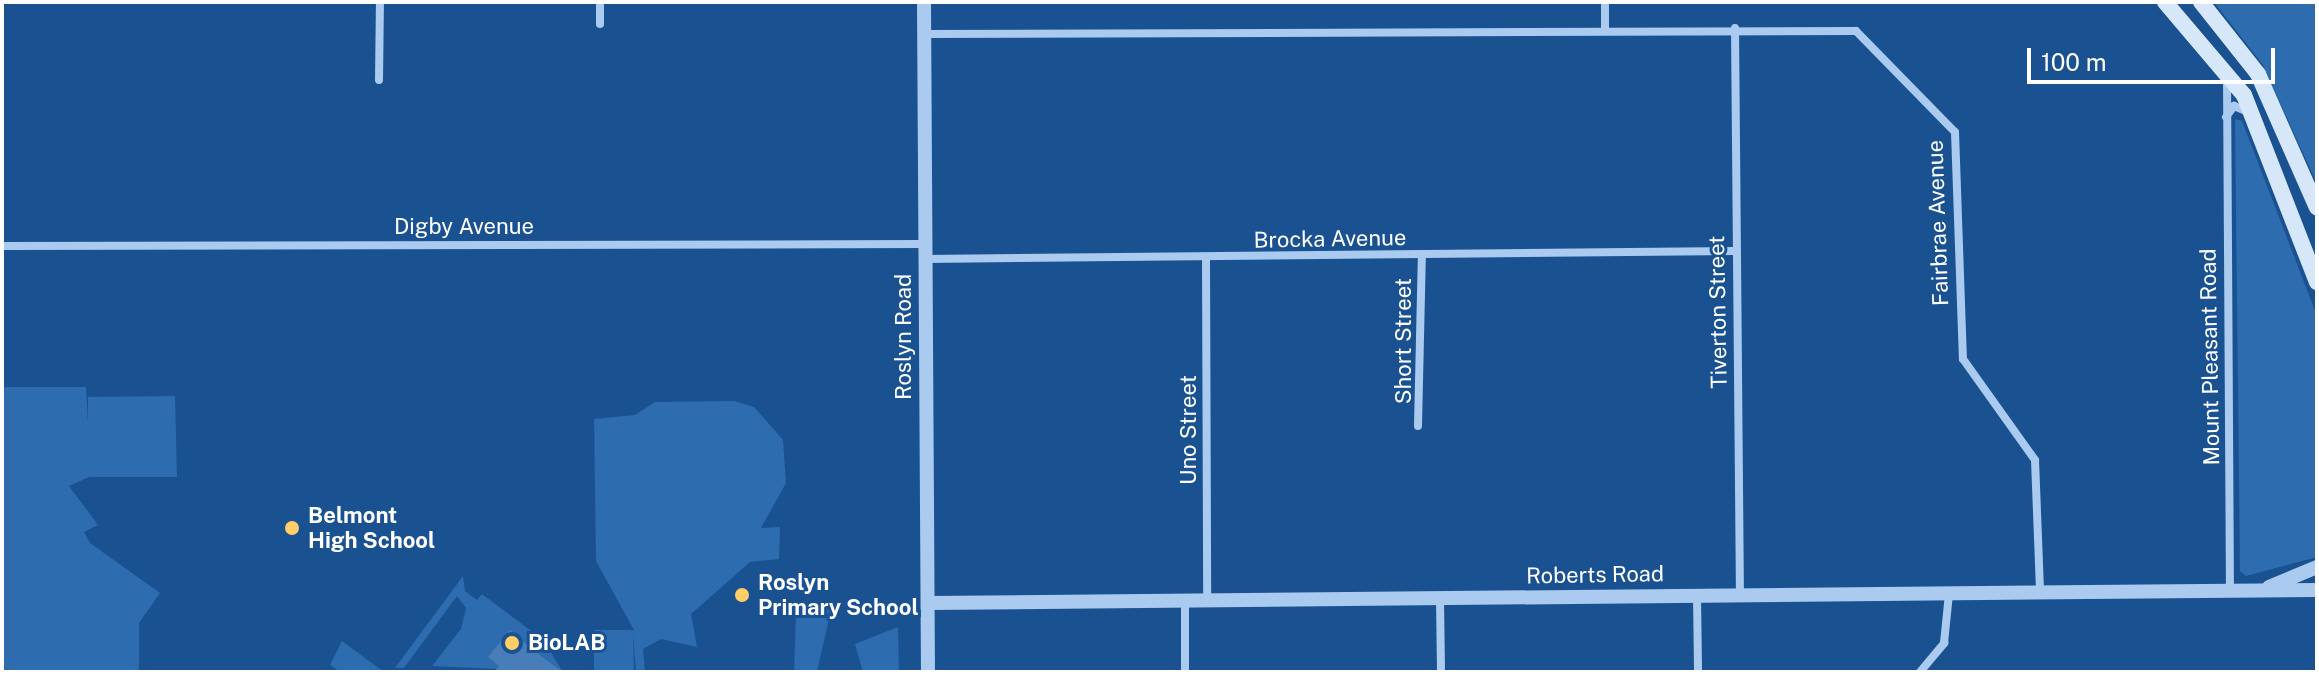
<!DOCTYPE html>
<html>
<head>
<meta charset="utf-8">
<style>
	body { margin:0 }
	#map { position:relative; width:2319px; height:674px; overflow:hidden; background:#1a5291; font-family:"Public Sans",sans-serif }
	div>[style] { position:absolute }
	.green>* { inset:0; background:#2d6caf }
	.stream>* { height:5px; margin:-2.5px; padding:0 2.5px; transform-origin:2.5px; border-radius:2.5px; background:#406795 }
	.building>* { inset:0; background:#477eba }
	.minor>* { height:8px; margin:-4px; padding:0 4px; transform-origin:4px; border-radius:4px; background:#aacbef }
	.tertiary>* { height:14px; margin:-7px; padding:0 7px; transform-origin:7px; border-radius:7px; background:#aacbef }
	.secondary>* { height:16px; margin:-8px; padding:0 8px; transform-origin:8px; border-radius:8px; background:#d7e7fa }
	.dots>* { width:22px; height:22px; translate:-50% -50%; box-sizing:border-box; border:4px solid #1a5291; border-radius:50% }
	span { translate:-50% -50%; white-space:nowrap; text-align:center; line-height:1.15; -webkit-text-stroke:6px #1a5291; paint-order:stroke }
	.street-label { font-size:22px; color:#fff }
	.poi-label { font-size:22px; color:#fff; font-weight:700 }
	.left { translate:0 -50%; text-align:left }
	.frame { position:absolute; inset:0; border:4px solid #fff; pointer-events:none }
	.scale { position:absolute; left:2027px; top:48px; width:248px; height:36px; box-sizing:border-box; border:4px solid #fff; border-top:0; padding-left:10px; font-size:24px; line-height:28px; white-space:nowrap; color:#fff; -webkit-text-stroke:6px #1a5291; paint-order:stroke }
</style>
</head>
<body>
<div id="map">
	<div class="green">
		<div style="clip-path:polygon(2214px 2px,2317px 2px,2317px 184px,2263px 65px)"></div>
		<div style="clip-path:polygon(2235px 119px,2242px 121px,2317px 316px,2317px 557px,2246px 576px,2240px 571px)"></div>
		<div style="clip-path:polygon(2px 387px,86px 387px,88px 424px,88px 397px,175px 396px,177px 477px,89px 477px,69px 486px,98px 525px,84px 532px,90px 543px,160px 593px,139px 623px,139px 672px,2px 672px)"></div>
		<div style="clip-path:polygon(734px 401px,754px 407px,783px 440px,786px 483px,761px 528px,780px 527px,779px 559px,750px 562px,691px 614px,697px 647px,661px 639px,643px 649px,645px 672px,636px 672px,633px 633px,634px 672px,594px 672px,594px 630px,634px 630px,596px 561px,594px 419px,635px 415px,655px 402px)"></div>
		<div style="clip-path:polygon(463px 576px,465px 591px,477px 600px,482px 594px,543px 640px,563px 672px,432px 666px,461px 629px,466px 608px,457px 596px,404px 668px,395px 668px)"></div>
		<div style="clip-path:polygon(833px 601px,817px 672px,794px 672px,796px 613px)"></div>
		<div style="clip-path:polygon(898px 627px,899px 672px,863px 672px,855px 644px)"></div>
		<div style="clip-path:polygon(342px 641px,384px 672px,340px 672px,330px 665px)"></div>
	</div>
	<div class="stream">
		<div style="left:2308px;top:2px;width:9px;rotate:13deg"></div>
	</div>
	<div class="building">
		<div style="clip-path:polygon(510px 630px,542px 657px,563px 672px,494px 672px,499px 666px,488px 657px)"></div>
	</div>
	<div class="minor">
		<div style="left:600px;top:2px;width:22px;rotate:90deg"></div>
		<div style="left:1605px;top:2px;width:27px;rotate:90deg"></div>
		<div style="left:1735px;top:28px;width:568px;rotate:89.5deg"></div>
		<div style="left:924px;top:34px;width:932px;rotate:-0.18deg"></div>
		<div style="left:1856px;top:31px;width:141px;rotate:45.6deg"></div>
		<div style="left:1955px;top:132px;width:227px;rotate:88deg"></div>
		<div style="left:1963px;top:359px;width:124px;rotate:54.5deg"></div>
		<div style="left:2035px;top:460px;width:133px;rotate:87.8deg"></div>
		<div style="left:2227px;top:76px;width:515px;rotate:89.67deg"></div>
		<div style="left:379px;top:80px;width:78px;rotate:-89.3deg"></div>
		<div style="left:2226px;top:117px;width:14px;rotate:-54deg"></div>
		<div style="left:2234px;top:106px;width:15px;rotate:23deg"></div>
		<div style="left:2px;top:246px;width:923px;rotate:-0.12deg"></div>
		<div style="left:1206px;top:258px;width:343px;rotate:89.8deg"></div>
		<div style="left:925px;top:259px;width:810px;rotate:-0.57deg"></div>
		<div style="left:1418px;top:426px;width:171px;rotate:-88.7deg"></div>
		<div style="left:1697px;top:596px;width:76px;rotate:89.2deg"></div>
		<div style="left:1440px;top:599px;width:73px;rotate:89.2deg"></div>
		<div style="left:1185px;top:601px;width:71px;rotate:90deg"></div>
		<div style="left:1920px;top:672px;width:38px;rotate:-50deg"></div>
		<div style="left:1944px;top:643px;width:49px;rotate:-84.2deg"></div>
	</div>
	<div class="tertiary">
		<div style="left:924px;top:2px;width:670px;rotate:89.66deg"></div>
		<div style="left:2269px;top:587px;width:52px;rotate:-22.6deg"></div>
		<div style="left:928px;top:603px;width:1389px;rotate:-0.54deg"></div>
	</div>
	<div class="secondary">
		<div style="left:2165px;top:2px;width:122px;rotate:49.7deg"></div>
		<div style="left:2244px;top:95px;width:201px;rotate:68.7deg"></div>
		<div style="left:2201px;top:2px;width:92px;rotate:51.6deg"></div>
		<div style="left:2258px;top:74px;width:146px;rotate:66.2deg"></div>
	</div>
	<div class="dots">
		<div style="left:292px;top:528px;background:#ffce67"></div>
		<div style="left:742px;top:595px;background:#ffce67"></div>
		<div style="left:512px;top:643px;background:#ffce67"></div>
	</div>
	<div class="street-label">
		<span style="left:1938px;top:223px;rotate:-92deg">Fairbrae Avenue</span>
		<span style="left:464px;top:227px">Digby Avenue</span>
		<span style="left:1330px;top:239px;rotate:-1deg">Brocka Avenue</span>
		<span style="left:1718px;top:312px;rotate:-91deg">Tiverton Street</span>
		<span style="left:904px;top:337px;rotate:-90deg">Roslyn Road</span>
		<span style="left:1404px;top:341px;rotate:-90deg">Short Street</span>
		<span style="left:2210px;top:357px;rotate:-91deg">Mount Pleasant Road</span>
		<span style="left:1189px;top:430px;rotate:-90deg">Uno Street</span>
		<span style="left:1595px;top:575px;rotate:-1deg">Roberts Road</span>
	</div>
	<div class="poi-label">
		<span class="left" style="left:308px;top:528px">Belmont<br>High School</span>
		<span class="left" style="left:758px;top:595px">Roslyn<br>Primary School</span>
		<span class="left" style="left:528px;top:643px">BioLAB</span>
	</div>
	<div class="frame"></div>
	<div class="scale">100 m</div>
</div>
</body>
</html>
